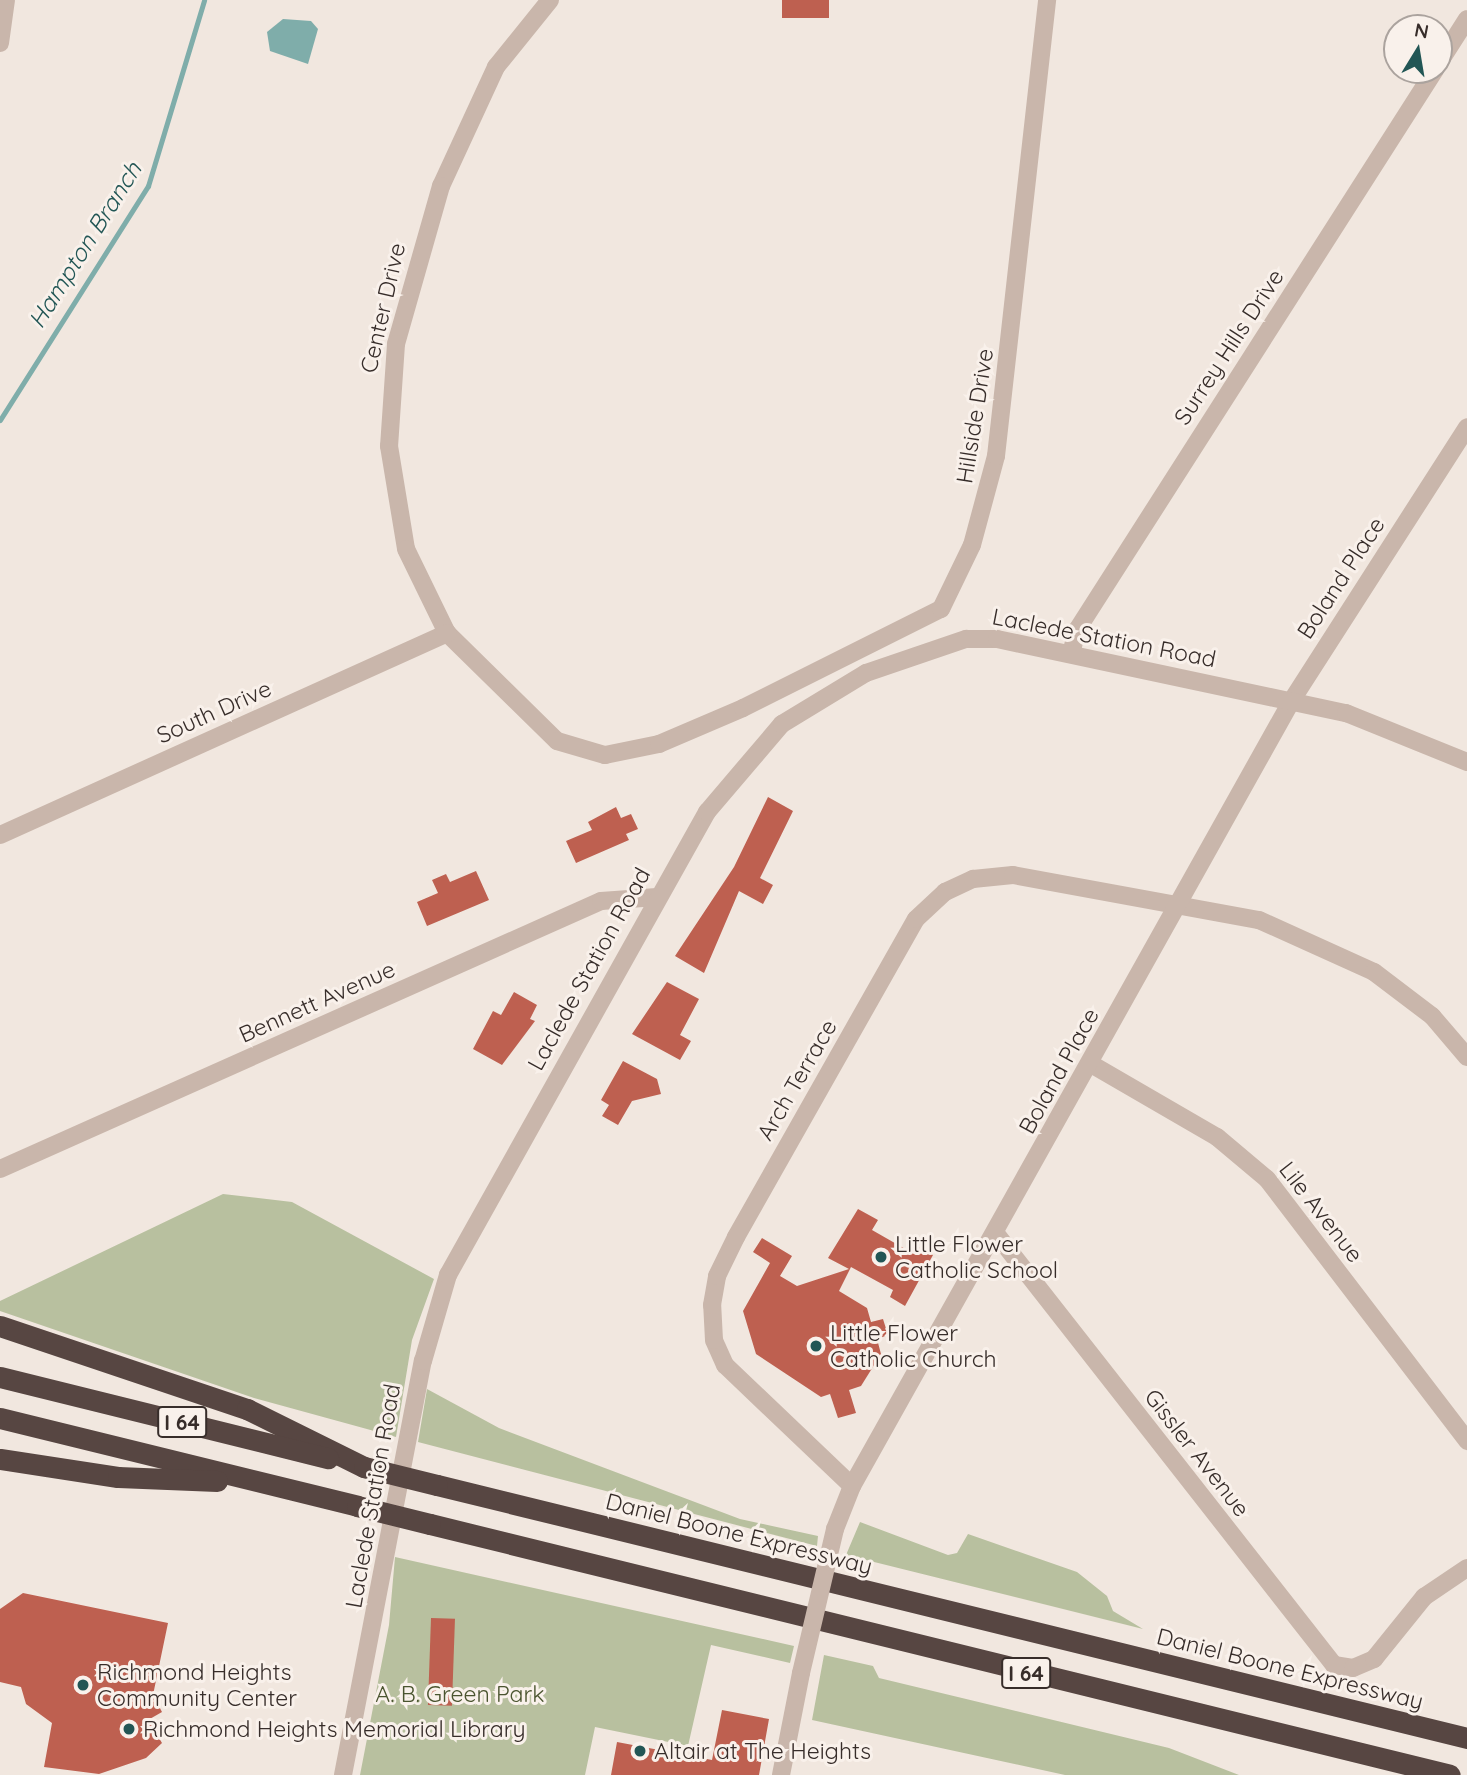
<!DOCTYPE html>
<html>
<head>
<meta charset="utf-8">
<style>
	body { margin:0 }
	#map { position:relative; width:1467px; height:1775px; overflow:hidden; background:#f1e7df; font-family:Quicksand,sans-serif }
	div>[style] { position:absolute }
	.green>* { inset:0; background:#b8c09f }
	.water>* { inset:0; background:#7fadaa }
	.stream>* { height:5px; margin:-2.5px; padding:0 2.5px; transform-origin:2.5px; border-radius:2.5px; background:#7fadaa }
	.building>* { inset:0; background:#be6050; transform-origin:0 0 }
	.minor>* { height:18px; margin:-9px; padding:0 9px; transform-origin:9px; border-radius:9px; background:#c9b6ab }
	.highway>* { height:21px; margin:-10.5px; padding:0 10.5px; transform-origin:10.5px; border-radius:10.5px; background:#574642 }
	.minor-bridge>* { height:18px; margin:-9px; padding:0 9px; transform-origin:9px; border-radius:9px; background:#c9b6ab }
	.highway-bridge>* { height:21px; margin:-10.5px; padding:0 10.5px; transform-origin:10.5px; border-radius:10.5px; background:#574642 }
	.dots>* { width:19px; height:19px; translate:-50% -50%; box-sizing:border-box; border:4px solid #f9f1eb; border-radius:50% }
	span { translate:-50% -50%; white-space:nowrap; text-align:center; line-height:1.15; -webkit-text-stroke:6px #f9f1eb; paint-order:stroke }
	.shield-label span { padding:2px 5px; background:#f9f1eb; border:2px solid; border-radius:5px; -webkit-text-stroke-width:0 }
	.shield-label { font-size:21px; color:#372d2a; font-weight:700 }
	.street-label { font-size:23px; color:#372d2a }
	.poi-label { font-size:23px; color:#372d2a }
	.left { translate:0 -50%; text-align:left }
	.park-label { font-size:23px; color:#4a542f }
	.water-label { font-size:24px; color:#225655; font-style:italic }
	.north { position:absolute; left:1383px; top:14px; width:70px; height:70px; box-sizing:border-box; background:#f9f1eb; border:2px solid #aba39e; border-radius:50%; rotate:11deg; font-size:19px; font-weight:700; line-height:28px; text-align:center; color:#372d2a }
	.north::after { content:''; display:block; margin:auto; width:24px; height:32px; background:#225655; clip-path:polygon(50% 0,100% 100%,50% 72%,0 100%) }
</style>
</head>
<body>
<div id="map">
	<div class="green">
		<div style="clip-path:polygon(223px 1194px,292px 1202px,434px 1279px,412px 1340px,396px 1437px,254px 1398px,0 1311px,0 1301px)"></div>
		<div style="clip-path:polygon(427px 1389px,499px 1428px,740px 1519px,818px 1536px,817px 1546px,418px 1442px)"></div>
		<div style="clip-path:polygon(860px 1522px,948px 1555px,957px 1553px,968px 1534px,1077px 1572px,1107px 1596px,1113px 1611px,1143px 1629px,846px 1555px)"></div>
		<div style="clip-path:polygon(395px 1557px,794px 1646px,790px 1663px,711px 1645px,688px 1746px,595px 1727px,585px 1775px,360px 1775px,389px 1625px)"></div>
		<div style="clip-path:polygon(824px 1655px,873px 1666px,879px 1678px,1169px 1748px,1239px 1775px,1065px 1775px,812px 1720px)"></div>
	</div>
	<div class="water">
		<div style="clip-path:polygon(283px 19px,311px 21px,318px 29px,308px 64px,270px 51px,267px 32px)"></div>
	</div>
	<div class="stream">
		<div style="left:0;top:420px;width:277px;rotate:-57.7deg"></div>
		<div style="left:148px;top:186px;width:194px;rotate:-73.2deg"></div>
	</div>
	<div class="building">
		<div style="left:782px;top:0;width:47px;height:18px"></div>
		<div style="clip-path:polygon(768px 797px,793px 811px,760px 878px,773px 885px,763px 904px,739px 891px,704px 973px,675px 956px,734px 867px)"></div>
		<div style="clip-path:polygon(616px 807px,621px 818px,631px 814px,638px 829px,626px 834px,629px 840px,576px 863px,566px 841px,592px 830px,588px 822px)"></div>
		<div style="clip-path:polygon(476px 871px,489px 900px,427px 926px,417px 902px,438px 893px,432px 880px,446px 874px,450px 882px)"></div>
		<div style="clip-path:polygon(667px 982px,699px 999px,680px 1035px,691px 1041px,680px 1060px,632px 1034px)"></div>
		<div style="clip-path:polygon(514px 992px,537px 1005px,530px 1019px,535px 1021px,502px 1065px,473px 1049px,493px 1011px,501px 1015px)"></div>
		<div style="clip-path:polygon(623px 1061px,657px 1079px,661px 1094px,632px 1101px,618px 1125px,602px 1116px,609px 1105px,601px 1100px)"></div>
		<div style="clip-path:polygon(858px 1209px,878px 1220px,872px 1230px,914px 1254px,918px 1247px,933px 1255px,905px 1306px,890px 1297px,893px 1290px,851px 1267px,839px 1291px,867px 1308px,871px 1322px,883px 1319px,888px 1335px,877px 1339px,881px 1354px,861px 1386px,849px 1390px,856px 1413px,838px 1418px,830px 1394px,821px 1397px,756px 1354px,743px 1311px,770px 1263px,753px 1252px,762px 1238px,792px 1256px,780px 1276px,797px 1286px,849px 1269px,828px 1258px)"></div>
		<div style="clip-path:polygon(23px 1593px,168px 1623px,153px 1695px,162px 1712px,148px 1720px,162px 1743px,146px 1758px,99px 1774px,44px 1767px,52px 1723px,26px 1704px,21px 1687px,0 1682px,0 1609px)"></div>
		<div style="left:431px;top:1618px;width:24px;height:87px;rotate:2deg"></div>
		<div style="clip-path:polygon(722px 1710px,769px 1719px,759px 1775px,611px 1775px,617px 1742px,712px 1760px)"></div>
	</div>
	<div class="minor">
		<div style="left:550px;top:0;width:86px;rotate:128.9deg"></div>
		<div style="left:496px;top:67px;width:131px;rotate:114.8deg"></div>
		<div style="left:441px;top:186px;width:164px;rotate:105.9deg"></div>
		<div style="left:396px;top:344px;width:102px;rotate:93.9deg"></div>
		<div style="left:389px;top:446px;width:104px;rotate:80.6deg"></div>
		<div style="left:406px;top:549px;width:93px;rotate:64deg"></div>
		<div style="left:447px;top:633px;width:154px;rotate:44.5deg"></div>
		<div style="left:557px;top:741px;width:50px;rotate:16.3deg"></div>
		<div style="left:605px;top:755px;width:55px;rotate:-11.5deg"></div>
		<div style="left:659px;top:744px;width:91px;rotate:-23.2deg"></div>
		<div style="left:743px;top:708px;width:221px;rotate:-26.6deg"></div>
		<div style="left:941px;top:609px;width:71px;rotate:-64.2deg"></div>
		<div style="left:972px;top:545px;width:92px;rotate:-74.9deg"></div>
		<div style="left:996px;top:456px;width:459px;rotate:-83.6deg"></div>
		<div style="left:0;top:43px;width:43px;rotate:-82.1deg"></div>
		<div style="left:1439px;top:63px;width:52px;rotate:-57.5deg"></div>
		<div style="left:1071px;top:654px;width:25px;rotate:-76deg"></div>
		<div style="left:1077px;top:630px;width:665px;rotate:-57.41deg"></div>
		<div style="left:0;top:835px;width:491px;rotate:-24.3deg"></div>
		<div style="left:1091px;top:1064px;width:146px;rotate:30.1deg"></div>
		<div style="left:1217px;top:1137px;width:65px;rotate:40deg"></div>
		<div style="left:1267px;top:1179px;width:330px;rotate:52.6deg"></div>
		<div style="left:0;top:1169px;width:658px;rotate:-24.03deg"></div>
		<div style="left:601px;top:901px;width:56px;rotate:-4.1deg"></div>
		<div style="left:997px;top:1235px;width:546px;rotate:51.91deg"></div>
		<div style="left:1334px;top:1665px;width:19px;rotate:9deg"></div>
		<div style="left:1353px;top:1668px;width:23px;rotate:-23deg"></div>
		<div style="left:1374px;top:1659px;width:80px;rotate:-51.1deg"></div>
		<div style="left:1424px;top:1597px;width:52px;rotate:-34deg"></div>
		<div style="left:852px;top:1486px;width:175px;rotate:-136.4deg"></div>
		<div style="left:725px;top:1365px;width:27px;rotate:-114deg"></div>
		<div style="left:714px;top:1340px;width:35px;rotate:-93deg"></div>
		<div style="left:712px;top:1305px;width:29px;rotate:-80deg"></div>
		<div style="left:717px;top:1276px;width:43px;rotate:-64deg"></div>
		<div style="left:736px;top:1237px;width:365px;rotate:-60.5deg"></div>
		<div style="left:916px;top:919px;width:40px;rotate:-43deg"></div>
		<div style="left:945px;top:892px;width:31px;rotate:-25deg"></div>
		<div style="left:973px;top:879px;width:40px;rotate:-5.7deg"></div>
		<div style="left:1013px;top:875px;width:250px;rotate:10.4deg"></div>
		<div style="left:1259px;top:920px;width:126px;rotate:24.3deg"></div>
		<div style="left:1374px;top:972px;width:73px;rotate:37.2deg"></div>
		<div style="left:1432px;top:1016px;width:54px;rotate:49.5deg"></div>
		<div style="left:835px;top:1529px;width:46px;rotate:-68.4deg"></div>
		<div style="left:852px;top:1486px;width:901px;rotate:-60.76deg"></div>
		<div style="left:1292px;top:700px;width:324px;rotate:-57.3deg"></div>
		<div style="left:343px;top:1775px;width:422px;rotate:-79.1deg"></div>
		<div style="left:423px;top:1361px;width:90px;rotate:-73.8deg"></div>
		<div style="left:448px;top:1275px;width:531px;rotate:-60.78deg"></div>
		<div style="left:707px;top:812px;width:116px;rotate:-49.6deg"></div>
		<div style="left:782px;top:724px;width:98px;rotate:-31.3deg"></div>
		<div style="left:866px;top:673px;width:106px;rotate:-18.8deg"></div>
		<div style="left:966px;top:639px;width:31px"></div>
		<div style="left:997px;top:639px;width:357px;rotate:12deg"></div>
		<div style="left:1346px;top:713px;width:131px;rotate:22deg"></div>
		<div style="left:781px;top:1775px;width:104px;rotate:-78.9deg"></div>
	</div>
	<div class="highway">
		<div style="left:0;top:1326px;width:261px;rotate:18.6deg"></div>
		<div style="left:247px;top:1409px;width:131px;rotate:26.4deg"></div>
		<div style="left:0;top:1377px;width:338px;rotate:13.9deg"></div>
		<div style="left:0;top:1418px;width:368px;rotate:13.8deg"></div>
		<div style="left:0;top:1459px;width:119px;rotate:8.7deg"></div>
		<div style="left:118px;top:1477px;width:99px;rotate:2.3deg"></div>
		<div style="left:437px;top:1485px;width:1061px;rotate:13.8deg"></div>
		<div style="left:430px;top:1524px;width:1050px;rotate:13.82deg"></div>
	</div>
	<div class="minor-bridge">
		<div style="left:801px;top:1673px;width:148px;rotate:-76.7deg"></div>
	</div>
	<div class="highway-bridge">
		<div style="left:364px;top:1467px;width:75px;rotate:13.9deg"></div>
		<div style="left:357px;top:1506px;width:75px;rotate:13.9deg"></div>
	</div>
	<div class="dots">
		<div style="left:881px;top:1257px;background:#225655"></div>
		<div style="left:816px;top:1346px;background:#225655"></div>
		<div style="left:83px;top:1685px;background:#225655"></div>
		<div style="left:129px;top:1729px;background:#225655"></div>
		<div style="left:640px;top:1751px;background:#225655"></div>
	</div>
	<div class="shield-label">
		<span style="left:182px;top:1422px">I 64</span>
		<span style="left:1026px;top:1673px">I 64</span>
	</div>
	<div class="street-label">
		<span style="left:383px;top:308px;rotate:-77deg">Center Drive</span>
		<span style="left:1229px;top:347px;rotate:-57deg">Surrey Hills Drive</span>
		<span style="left:975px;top:416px;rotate:-81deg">Hillside Drive</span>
		<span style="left:1341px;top:578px;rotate:-57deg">Boland Place</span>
		<span style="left:1104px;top:638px;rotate:11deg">Laclede Station Road</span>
		<span style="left:214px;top:712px;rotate:-24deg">South Drive</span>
		<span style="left:589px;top:969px;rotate:-61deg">Laclede Station Road</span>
		<span style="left:317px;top:1002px;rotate:-24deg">Bennett Avenue</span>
		<span style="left:1059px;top:1071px;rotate:-61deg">Boland Place</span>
		<span style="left:797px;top:1080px;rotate:-60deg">Arch Terrace</span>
		<span style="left:1321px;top:1212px;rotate:52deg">Lile Avenue</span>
		<span style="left:1197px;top:1453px;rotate:52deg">Gissler Avenue</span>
		<span style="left:373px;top:1496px;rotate:-80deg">Laclede Station Road</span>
		<span style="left:739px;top:1534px;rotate:14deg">Daniel Boone Expressway</span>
		<span style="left:1290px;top:1669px;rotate:14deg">Daniel Boone Expressway</span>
	</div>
	<div class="poi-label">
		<span class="left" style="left:895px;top:1257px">Little Flower<br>Catholic School</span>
		<span class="left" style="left:830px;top:1346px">Little Flower<br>Catholic Church</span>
		<span class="left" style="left:97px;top:1685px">Richmond Heights<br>Community Center</span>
		<span class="left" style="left:143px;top:1729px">Richmond Heights Memorial Library</span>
		<span class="left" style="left:654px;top:1751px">Altair at The Heights</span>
	</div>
	<div class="park-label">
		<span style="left:460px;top:1694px">A. B. Green Park</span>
	</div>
	<div class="water-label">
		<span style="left:85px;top:245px;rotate:-58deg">Hampton Branch</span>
	</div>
	<div class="north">N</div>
</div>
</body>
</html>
